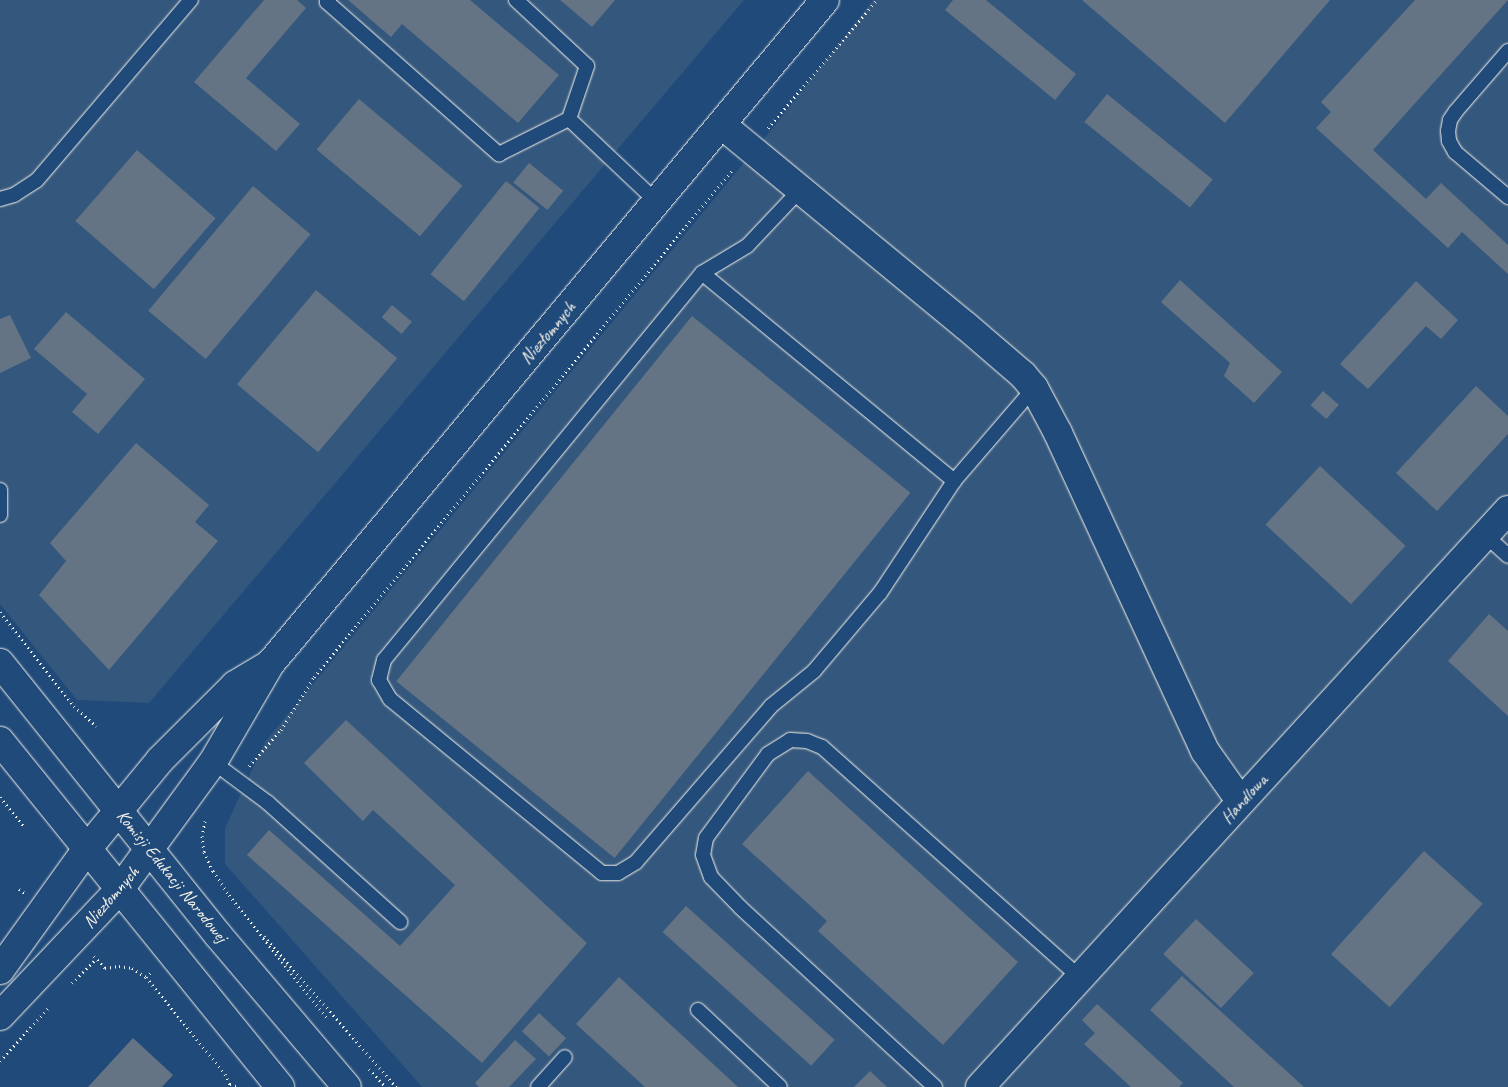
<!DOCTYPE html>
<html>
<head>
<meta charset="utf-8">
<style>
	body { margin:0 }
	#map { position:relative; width:1508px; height:1087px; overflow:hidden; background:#1f4a7a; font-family:Caveat,sans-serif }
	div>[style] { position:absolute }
	.built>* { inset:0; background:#34577d }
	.building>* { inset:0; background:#657484; transform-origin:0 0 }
	.path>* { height:3px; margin-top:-1.5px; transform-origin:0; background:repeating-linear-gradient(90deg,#f4f1e8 0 1px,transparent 0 5px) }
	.roads { filter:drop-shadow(0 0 1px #f4f1e8) drop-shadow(0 0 1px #f4f1e8) }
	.lane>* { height:14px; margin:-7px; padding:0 7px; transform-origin:7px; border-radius:7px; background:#1f4a7a }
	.street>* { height:28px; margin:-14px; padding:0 14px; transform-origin:14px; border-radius:14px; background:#1f4a7a }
	.secondary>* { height:28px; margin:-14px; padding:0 14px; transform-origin:14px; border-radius:14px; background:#1f4a7a }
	span { translate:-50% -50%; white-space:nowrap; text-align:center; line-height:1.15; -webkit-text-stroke:4.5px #1f4a7a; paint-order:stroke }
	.street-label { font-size:18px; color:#f4f1e8 }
</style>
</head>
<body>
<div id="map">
	<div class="built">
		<div style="clip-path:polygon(0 0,744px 0,149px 703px,77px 700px,0 604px)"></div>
		<div style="clip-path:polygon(873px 0,1508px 0,1508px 1087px,422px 1087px,225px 864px,225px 828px,265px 742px,772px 129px)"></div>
	</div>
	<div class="building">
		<div style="clip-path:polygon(264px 0,297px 0,306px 8px,246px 78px,300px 124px,276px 151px,194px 82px)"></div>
		<div style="clip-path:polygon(348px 0,470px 0,559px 75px,518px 123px,402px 24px,391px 37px)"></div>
		<div style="clip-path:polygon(560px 0,615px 0,592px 27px)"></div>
		<div style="clip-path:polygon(953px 0,986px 0,1076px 74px,1055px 100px,945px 10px)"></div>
		<div style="clip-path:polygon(1082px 0,1330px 0,1225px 123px)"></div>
		<div style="clip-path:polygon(1415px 0,1508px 0,1373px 150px,1426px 199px,1441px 183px,1508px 245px,1508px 274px,1462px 232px,1448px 248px,1316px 128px,1331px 112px,1321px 102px)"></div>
		<div style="left:1107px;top:94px;width:136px;height:36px;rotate:39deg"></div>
		<div style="left:359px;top:99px;width:135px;height:66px;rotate:40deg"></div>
		<div style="left:137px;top:150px;width:104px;height:94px;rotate:41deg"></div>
		<div style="left:529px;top:163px;width:44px;height:25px;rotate:39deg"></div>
		<div style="left:506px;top:181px;width:43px;height:120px;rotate:39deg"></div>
		<div style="left:253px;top:186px;width:75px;height:163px;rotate:40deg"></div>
		<div style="clip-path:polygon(1180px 280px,1282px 372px,1254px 403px,1224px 376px,1230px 363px,1161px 302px)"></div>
		<div style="clip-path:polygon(1416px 281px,1458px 320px,1441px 339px,1426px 326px,1368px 389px,1340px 364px)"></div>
		<div style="left:316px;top:290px;width:106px;height:123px;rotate:40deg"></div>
		<div style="left:392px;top:305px;width:26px;height:16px;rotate:40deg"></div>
		<div style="clip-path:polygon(66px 312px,145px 379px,98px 434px,72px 412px,87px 394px,34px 349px)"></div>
		<div style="clip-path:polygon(10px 315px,31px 358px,0 373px,0 319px)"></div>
		<div style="left:692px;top:316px;width:281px;height:470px;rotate:39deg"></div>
		<div style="clip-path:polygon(1476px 386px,1508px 416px,1508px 434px,1437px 511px,1396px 473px)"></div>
		<div style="left:1323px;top:391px;width:21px;height:19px;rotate:41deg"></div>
		<div style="clip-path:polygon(136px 443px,209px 505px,195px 522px,218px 541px,109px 670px,39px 595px,66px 561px,50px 543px)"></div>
		<div style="left:1320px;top:466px;width:117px;height:80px;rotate:43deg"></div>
		<div style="clip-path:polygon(1489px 614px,1508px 631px,1508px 716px,1448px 661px)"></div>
		<div style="clip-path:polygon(346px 720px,587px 943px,482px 1063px,247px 855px,269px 830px,400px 946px,455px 885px,373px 810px,363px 821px,304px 763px)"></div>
		<div style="clip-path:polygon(808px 771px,1018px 962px,943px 1045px,818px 931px,827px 921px,742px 844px)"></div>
		<div style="left:1424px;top:851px;width:79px;height:139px;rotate:42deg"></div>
		<div style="left:686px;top:906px;width:200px;height:35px;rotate:42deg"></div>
		<div style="left:1196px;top:919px;width:79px;height:48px;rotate:43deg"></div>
		<div style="clip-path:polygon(1182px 976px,1304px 1087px,1234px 1087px,1150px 1010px)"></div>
		<div style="clip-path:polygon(619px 977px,738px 1087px,645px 1087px,576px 1024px)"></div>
		<div style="clip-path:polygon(1097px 1004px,1183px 1083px,1179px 1087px,1131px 1087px,1084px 1044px,1095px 1033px,1082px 1020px)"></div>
		<div style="left:539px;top:1013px;width:37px;height:25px;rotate:43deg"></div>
		<div style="clip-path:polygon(133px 1038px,173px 1075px,162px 1087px,88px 1087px)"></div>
		<div style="clip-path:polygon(515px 1040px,536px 1059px,509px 1087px,479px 1087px,475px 1083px)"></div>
		<div style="clip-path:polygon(870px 1071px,887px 1087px,854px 1087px)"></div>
	</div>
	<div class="path">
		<div style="left:768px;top:128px;width:168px;rotate:-49.6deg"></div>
		<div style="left:0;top:612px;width:120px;rotate:51.8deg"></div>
		<div style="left:74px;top:706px;width:30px;rotate:42deg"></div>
		<div style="left:249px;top:766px;width:48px;rotate:-48.4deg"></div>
		<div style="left:281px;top:730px;width:62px;rotate:-58.1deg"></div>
		<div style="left:314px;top:677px;width:659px;rotate:-50.48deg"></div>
		<div style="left:0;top:797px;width:38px;rotate:51deg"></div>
		<div style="left:205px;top:821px;width:15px;rotate:101deg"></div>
		<div style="left:202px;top:836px;width:16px;rotate:83deg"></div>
		<div style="left:204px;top:852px;width:21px;rotate:65deg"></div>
		<div style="left:213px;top:871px;width:29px;rotate:56deg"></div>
		<div style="left:229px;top:895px;width:157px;rotate:51.5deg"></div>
		<div style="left:19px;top:889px;width:7px;rotate:34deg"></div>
		<div style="left:264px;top:936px;width:201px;rotate:48.8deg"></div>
		<div style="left:94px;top:956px;width:16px;rotate:47deg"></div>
		<div style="left:105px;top:968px;width:14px;rotate:-8deg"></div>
		<div style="left:119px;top:966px;width:13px;rotate:9deg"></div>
		<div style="left:132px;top:968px;width:17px;rotate:33deg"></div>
		<div style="left:146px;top:977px;width:8px;rotate:-45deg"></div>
		<div style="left:146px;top:977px;width:125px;rotate:50.8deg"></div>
		<div style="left:225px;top:1074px;width:14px;rotate:65deg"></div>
		<div style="left:72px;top:983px;width:34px;rotate:-45deg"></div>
		<div style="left:0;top:1061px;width:74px;rotate:-47.7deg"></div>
		<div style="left:369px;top:1069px;width:25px;rotate:47deg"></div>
		<div style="left:230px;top:1084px;width:9px;rotate:21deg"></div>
	</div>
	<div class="roads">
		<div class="lane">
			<div style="left:329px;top:0;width:3px;rotate:135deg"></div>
			<div style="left:327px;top:2px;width:230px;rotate:41.5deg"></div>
			<div style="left:499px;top:154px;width:78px;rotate:-26.6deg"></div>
			<div style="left:569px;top:119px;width:56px;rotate:-71.2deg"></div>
			<div style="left:587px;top:66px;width:97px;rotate:-137.1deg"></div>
			<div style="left:1508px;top:51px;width:79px;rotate:130.9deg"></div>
			<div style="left:1456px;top:111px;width:11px;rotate:124deg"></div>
			<div style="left:1450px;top:120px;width:11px;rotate:100deg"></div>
			<div style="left:1448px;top:131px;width:10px;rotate:84deg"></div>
			<div style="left:1449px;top:141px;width:13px;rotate:61deg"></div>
			<div style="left:1455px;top:152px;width:70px;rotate:40.3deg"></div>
			<div style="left:569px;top:119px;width:121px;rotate:43.3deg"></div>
			<div style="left:800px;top:190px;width:77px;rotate:133.4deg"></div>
			<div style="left:747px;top:246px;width:52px;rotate:149deg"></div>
			<div style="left:702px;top:273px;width:501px;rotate:129.41deg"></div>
			<div style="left:384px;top:660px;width:21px;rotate:104deg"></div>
			<div style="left:379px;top:680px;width:22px;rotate:60deg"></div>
			<div style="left:390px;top:699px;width:274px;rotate:39.4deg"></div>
			<div style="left:602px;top:873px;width:16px"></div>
			<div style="left:618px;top:873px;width:21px;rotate:-31deg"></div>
			<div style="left:636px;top:862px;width:206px;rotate:-49.1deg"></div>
			<div style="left:771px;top:706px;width:55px;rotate:-39.1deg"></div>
			<div style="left:814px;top:671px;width:102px;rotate:-49.8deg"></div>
			<div style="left:880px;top:593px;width:134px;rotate:-56.5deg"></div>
			<div style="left:954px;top:481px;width:123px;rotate:-49.3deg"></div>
			<div style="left:0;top:199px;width:15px;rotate:-16deg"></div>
			<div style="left:14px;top:195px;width:27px;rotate:-33deg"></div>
			<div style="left:37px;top:180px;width:237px;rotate:-49.5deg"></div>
			<div style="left:702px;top:273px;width:327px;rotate:39.5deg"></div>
			<div style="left:0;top:490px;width:25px;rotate:90deg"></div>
			<div style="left:1485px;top:535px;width:31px;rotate:42deg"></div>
			<div style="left:213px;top:762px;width:69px;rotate:36.7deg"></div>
			<div style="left:268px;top:803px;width:178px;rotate:42deg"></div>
			<div style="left:698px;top:1010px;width:112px;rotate:43.2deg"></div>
			<div style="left:538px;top:1087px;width:40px;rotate:-48deg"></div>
			<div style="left:935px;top:1087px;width:265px;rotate:-137.3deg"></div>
			<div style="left:740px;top:907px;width:42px;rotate:-134deg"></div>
			<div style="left:711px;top:877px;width:23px;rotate:-110deg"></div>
			<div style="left:703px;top:855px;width:17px;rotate:-80deg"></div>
			<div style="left:706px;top:838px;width:104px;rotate:-53.6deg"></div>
			<div style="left:768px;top:754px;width:26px;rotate:-32deg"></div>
			<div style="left:790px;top:740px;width:17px;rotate:3deg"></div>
			<div style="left:807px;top:741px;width:16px;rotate:22deg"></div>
			<div style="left:822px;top:747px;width:346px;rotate:41.8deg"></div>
		</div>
		<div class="street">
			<div style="left:722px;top:125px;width:316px;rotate:39.5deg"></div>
			<div style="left:966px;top:326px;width:75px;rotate:40.7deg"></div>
			<div style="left:1023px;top:375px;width:17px;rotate:50deg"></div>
			<div style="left:1034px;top:388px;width:51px;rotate:61.9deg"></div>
			<div style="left:1058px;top:433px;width:350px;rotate:65.2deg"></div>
			<div style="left:1205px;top:751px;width:62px;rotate:54.8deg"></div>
			<div style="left:980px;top:1087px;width:782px;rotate:-47.54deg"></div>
		</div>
		<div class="secondary">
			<div style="left:0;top:663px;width:349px;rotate:51.3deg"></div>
			<div style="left:218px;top:935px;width:199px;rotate:49.7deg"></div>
			<div style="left:0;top:741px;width:445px;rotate:51deg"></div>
			<div style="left:0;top:970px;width:149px;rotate:-54.3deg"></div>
			<div style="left:87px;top:849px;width:115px;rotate:-50.6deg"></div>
			<div style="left:160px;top:760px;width:106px;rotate:-45deg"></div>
			<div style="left:235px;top:685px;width:39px;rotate:-31deg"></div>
			<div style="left:0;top:1016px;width:175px;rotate:-46.6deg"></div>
			<div style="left:120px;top:889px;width:157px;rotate:-53.8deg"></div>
			<div style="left:213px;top:762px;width:113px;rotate:-59.8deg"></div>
			<div style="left:270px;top:664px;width:865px;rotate:-50.11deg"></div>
		</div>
	</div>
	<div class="street-label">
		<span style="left:548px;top:333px;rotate:-50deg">Niezłomnych</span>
		<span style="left:1244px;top:799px;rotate:-48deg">Handlowa</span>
		<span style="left:172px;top:876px;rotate:51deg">Komisji Edukacji Narodowej</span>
		<span style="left:111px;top:897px;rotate:-49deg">Niezłomnych</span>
	</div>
</div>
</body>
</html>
